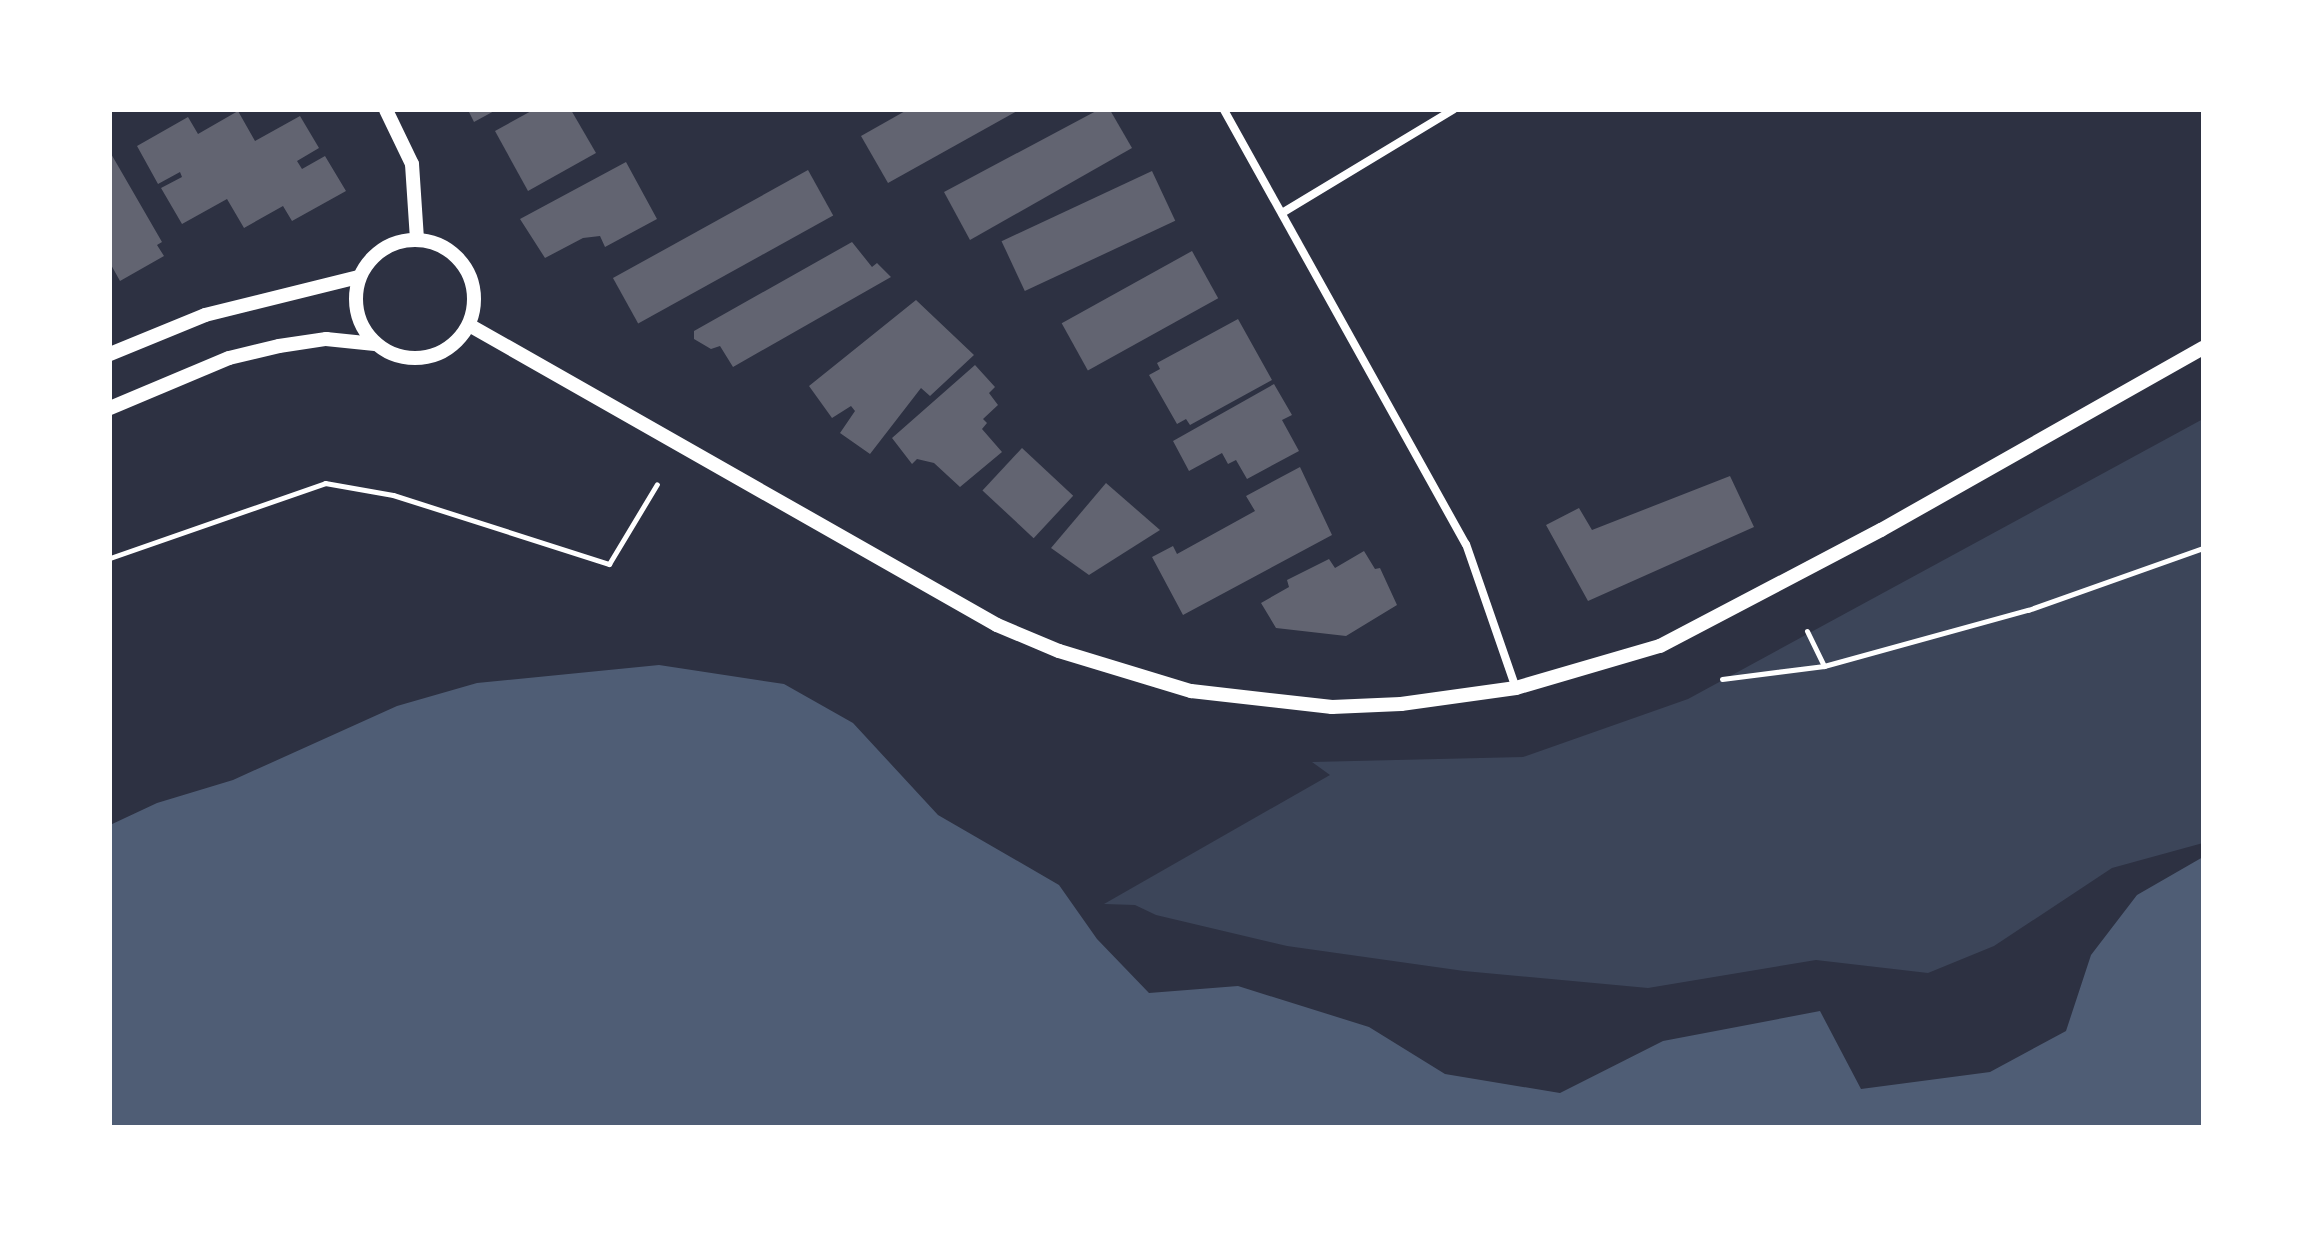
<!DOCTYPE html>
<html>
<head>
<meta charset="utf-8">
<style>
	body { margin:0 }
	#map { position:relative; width:2313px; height:1237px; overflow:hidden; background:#2d3142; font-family:Figtree,sans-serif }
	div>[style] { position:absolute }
	.green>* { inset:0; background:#3c4559 }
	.water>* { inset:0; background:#4f5d75 }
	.building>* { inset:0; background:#626471; transform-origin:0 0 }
	.path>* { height:5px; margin:-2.5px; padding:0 2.5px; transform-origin:2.5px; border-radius:2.5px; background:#fff }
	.minor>* { height:8px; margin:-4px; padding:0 4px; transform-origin:4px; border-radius:4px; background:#fff }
	.tertiary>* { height:14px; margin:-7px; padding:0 7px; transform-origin:7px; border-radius:7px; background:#fff }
	.tertiary>.ring { margin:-7px; padding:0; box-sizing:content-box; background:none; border:14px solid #fff; border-radius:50% }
	span { translate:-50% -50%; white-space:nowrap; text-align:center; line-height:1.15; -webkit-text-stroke:6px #fff; paint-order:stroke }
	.frame { position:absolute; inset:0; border:112px solid #fff; pointer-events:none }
</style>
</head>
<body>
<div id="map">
	<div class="green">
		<div style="clip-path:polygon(2203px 419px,2203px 843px,2112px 868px,1994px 946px,1928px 973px,1816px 960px,1648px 988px,1464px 971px,1287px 946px,1156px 915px,1135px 905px,1104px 904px,1330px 775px,1312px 762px,1523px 757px,1688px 699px)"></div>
	</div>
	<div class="water">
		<div style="clip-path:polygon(659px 665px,784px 684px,853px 723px,938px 815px,1059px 885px,1097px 939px,1149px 993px,1238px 986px,1369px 1027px,1445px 1074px,1560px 1093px,1663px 1041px,1820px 1011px,1861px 1089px,1990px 1072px,2066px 1031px,2091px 955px,2137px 895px,2203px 857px,2203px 1127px,110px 1127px,110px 825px,157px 803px,233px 780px,397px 706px,477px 683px)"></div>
	</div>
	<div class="building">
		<div style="clip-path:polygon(468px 110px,496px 110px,474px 122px)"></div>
		<div style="clip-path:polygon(533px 110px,571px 110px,596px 153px,528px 191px,495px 131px)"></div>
		<div style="clip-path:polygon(907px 110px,1019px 110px,888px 183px,861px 136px)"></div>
		<div style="clip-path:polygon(1098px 110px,1110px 110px,1132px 148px,970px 240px,944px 192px)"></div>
		<div style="clip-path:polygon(238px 111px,255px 141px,300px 116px,319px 148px,297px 161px,302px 169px,325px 156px,346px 191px,292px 221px,283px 206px,244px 228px,227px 199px,182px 224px,161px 188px,182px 177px,180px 172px,158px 184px,137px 146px,188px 117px,198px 134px)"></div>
		<div style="clip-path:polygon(110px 152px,162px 242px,157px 245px,164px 256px,120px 281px,110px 263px)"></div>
		<div style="clip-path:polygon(626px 162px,657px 219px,605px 247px,600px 236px,583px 238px,545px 258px,520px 219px)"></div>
		<div style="left:808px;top:170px;width:52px;height:223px;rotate:61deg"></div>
		<div style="left:1152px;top:171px;width:55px;height:166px;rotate:65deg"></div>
		<div style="clip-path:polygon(852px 242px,872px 267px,877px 263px,891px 277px,733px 367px,720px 346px,711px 349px,694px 339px,694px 331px)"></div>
		<div style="left:1192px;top:251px;width:54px;height:149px;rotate:61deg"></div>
		<div style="clip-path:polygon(916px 300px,974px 355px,930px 396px,921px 388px,870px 454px,840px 433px,855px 411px,851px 406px,832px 418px,809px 386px)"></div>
		<div style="clip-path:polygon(1238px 319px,1272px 380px,1190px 425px,1186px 419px,1177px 424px,1149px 375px,1160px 369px,1157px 363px)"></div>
		<div style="clip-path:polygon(975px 365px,995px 387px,989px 393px,998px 405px,983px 419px,987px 423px,982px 429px,1002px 452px,960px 487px,934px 463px,917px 459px,912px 464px,892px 438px)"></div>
		<div style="clip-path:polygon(1274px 384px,1292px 415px,1282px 420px,1299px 451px,1247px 479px,1236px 460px,1228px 464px,1222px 453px,1189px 471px,1173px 441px)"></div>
		<div style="left:1022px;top:448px;width:70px;height:58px;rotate:43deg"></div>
		<div style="clip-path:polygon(1300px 467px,1332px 535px,1183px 615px,1152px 557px,1173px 546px,1177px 554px,1255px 511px,1246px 496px)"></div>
		<div style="clip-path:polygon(1730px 476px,1754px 527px,1588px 601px,1546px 525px,1579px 508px,1592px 530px)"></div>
		<div style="clip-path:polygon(1106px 483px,1160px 530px,1089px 575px,1051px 548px)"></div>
		<div style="clip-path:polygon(1364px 551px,1375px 569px,1380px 568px,1397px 605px,1346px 636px,1276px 628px,1261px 603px,1289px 587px,1287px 580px,1329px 559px,1335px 568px)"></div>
	</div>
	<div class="path">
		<div style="left:110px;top:558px;width:228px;rotate:-19.2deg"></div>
		<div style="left:325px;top:483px;width:69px;rotate:10deg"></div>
		<div style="left:393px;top:495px;width:227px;rotate:17.7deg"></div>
		<div style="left:609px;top:564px;width:93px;rotate:-59deg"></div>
		<div style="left:1807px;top:631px;width:39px;rotate:64deg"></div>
		<div style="left:1824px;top:666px;width:212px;rotate:-15.4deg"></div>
		<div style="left:2028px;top:610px;width:186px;rotate:-19.5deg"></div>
		<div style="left:1722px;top:679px;width:103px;rotate:-7.3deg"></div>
	</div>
	<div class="minor">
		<div style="left:1224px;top:110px;width:497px;rotate:60.9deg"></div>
		<div style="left:1466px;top:544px;width:152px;rotate:70.9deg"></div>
		<div style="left:1282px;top:213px;width:200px;rotate:-31.1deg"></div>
	</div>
	<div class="tertiary">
		<div style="left:386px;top:110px;width:60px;rotate:64.3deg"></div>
		<div style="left:412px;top:164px;width:76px;rotate:86.2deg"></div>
		<div class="ring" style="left:356px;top:240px;width:104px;height:104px"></div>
		<div style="left:469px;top:325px;width:607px;rotate:29.6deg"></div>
		<div style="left:997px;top:625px;width:67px;rotate:22.8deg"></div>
		<div style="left:1059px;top:651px;width:138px;rotate:16.9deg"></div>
		<div style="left:1191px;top:691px;width:142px;rotate:6.5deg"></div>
		<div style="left:1332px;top:707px;width:69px;rotate:-2.5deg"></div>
		<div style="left:1401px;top:704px;width:116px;rotate:-7.9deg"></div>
		<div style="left:1516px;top:688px;width:150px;rotate:-16.3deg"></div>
		<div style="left:1660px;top:646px;width:250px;rotate:-27.7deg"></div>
		<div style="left:1881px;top:530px;width:370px;rotate:-29.5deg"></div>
		<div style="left:110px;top:354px;width:103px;rotate:-22.3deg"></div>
		<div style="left:205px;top:315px;width:159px;rotate:-13.9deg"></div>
		<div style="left:110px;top:408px;width:129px;rotate:-22.8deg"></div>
		<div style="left:229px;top:358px;width:51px;rotate:-13.5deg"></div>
		<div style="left:279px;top:346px;width:48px;rotate:-8.5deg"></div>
		<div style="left:326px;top:339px;width:49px;rotate:5.8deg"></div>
	</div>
	<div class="frame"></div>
</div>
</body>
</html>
